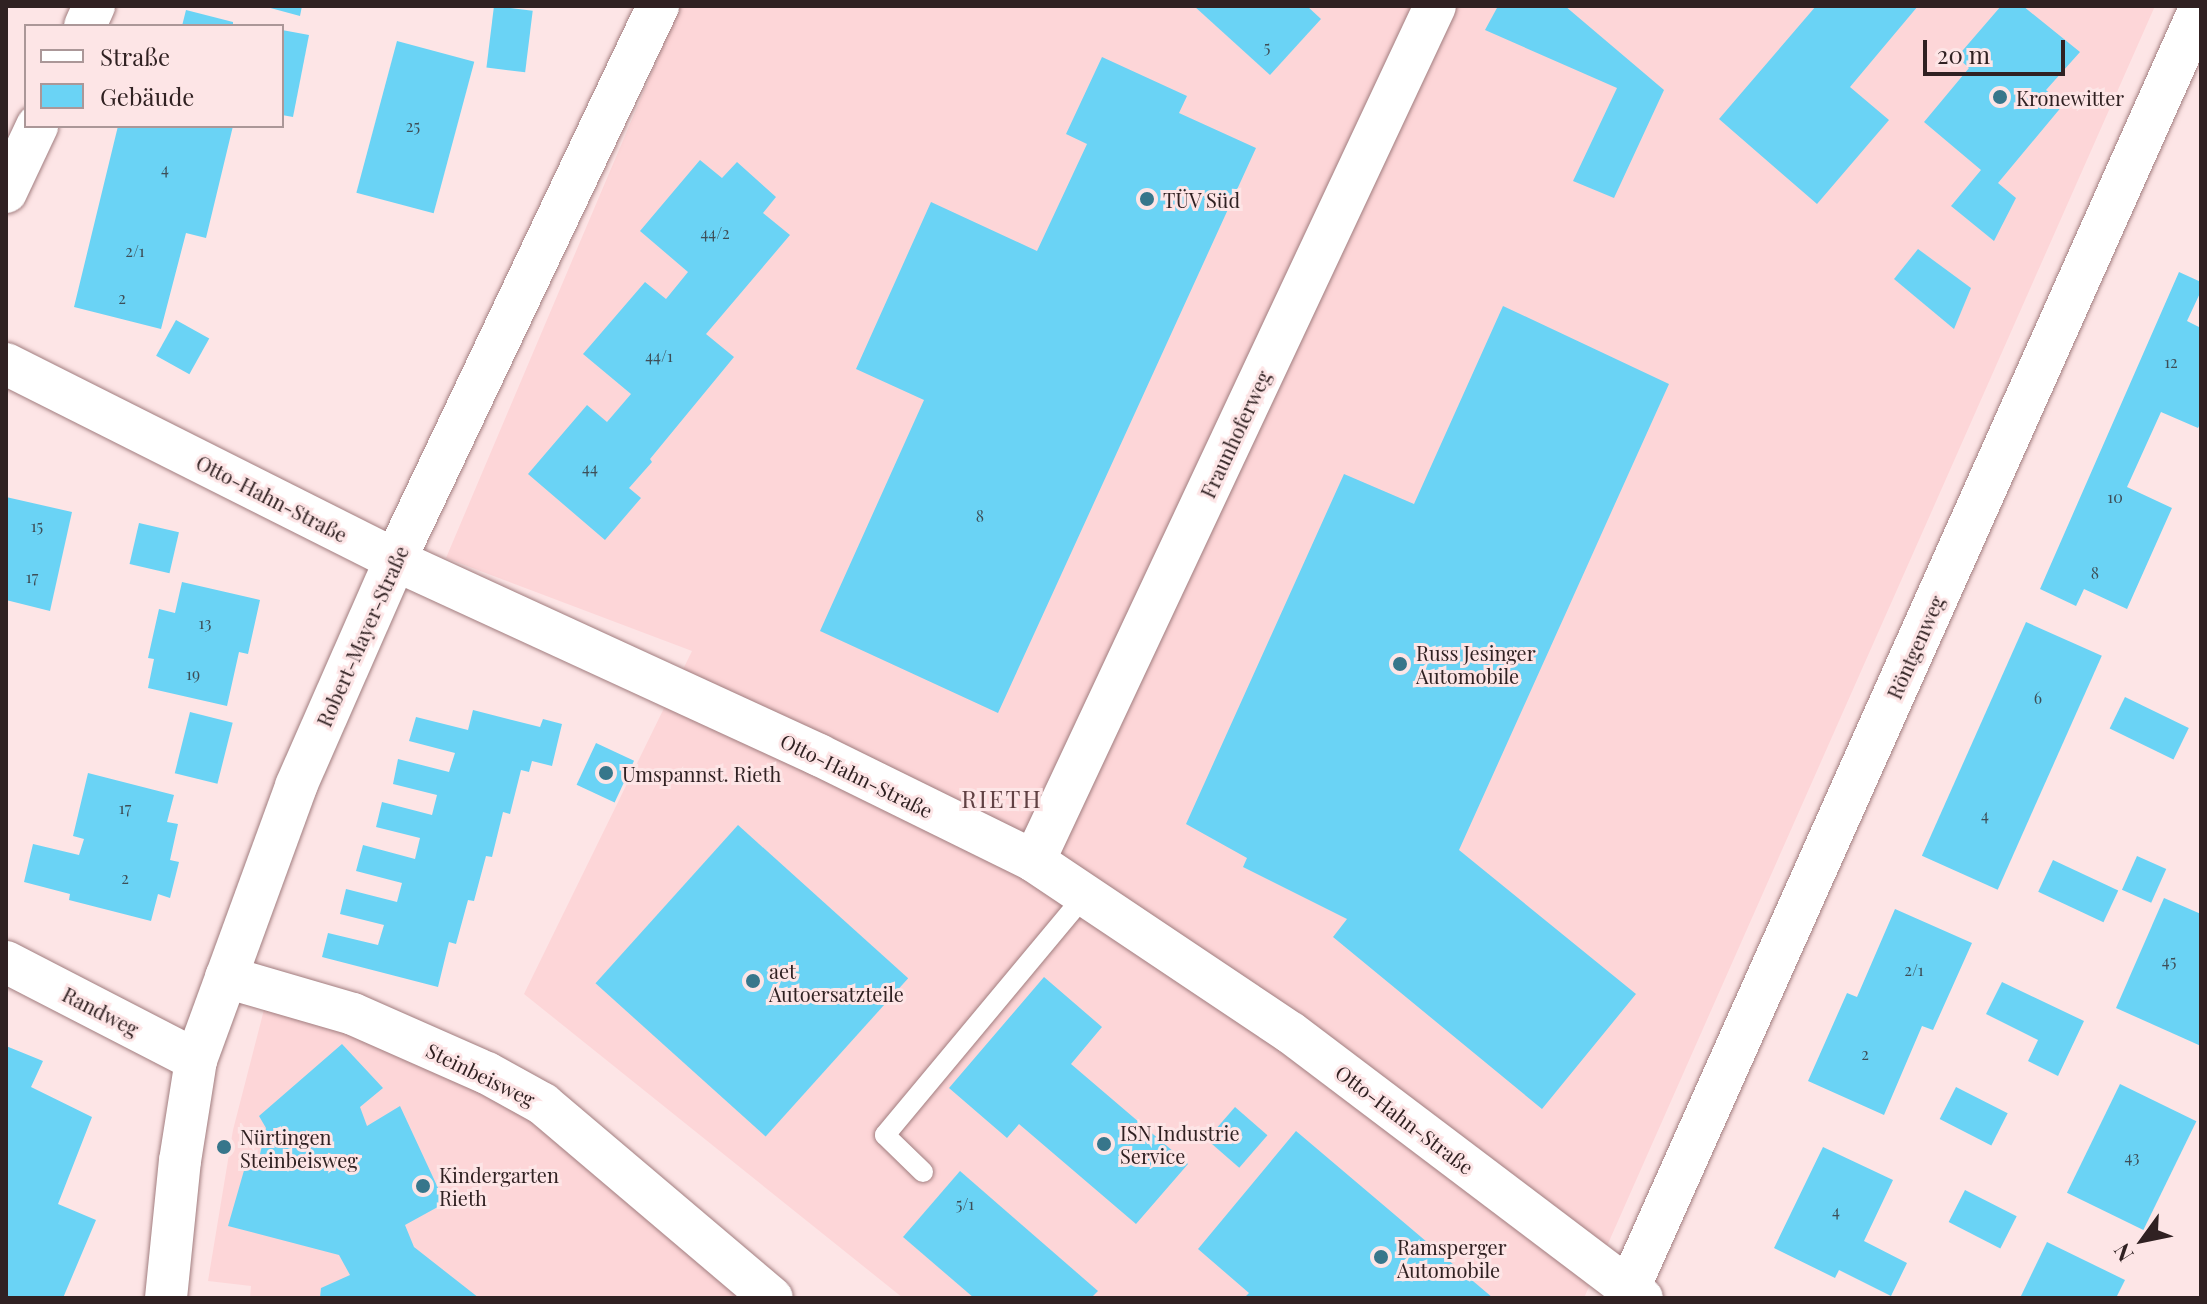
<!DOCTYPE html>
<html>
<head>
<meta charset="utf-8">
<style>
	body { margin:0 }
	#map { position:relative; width:2207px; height:1304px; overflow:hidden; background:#fde5e6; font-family:"Playfair Display",serif }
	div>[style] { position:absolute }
	.built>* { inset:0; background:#fdd6d8 }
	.building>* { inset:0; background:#6ad3f5; transform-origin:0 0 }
	.roads { filter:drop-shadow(0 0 2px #a17d7f) drop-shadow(0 0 2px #a17d7f) }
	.service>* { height:20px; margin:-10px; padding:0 10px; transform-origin:10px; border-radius:10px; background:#fff }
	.minor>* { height:42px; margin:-21px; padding:0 21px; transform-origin:21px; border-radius:21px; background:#fff }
	.dots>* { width:22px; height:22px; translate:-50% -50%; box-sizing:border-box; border:4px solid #fde5e6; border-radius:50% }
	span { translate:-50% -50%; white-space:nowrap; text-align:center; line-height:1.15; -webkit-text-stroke:6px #fde5e6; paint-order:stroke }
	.number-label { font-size:16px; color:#3e4e57 }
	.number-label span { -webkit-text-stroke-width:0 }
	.poi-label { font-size:20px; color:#302122 }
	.left { translate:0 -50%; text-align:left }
	.street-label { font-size:20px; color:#302122 }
	.quarter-label { font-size:24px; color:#604143; letter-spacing:2px }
	.frame { position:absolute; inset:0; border:8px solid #302122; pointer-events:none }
	.legend { position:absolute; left:24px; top:24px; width:260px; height:104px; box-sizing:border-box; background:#fde5e6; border:2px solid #ab9798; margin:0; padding:10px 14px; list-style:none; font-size:24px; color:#302122 }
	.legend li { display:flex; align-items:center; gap:16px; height:40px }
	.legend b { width:40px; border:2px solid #ab9798 }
	.north { position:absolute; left:2103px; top:1200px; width:80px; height:80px; -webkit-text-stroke:6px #fde5e6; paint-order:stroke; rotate:237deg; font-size:22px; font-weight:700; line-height:32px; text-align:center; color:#302122 }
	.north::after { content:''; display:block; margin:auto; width:28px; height:36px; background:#302122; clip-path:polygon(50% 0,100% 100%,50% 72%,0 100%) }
	.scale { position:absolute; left:1923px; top:40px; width:142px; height:36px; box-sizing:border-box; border:4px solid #302122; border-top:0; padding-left:10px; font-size:24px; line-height:28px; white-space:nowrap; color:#302122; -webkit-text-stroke:6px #fde5e6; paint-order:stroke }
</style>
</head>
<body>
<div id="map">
	<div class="built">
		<div style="clip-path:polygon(680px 6px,2155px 6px,1584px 1298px,903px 1298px,524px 994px,692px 651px,446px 558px)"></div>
		<div style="clip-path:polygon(266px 1002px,464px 1076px,560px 1132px,756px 1298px,250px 1298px,251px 1286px,208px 1281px,233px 1130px)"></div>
	</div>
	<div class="building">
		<div style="clip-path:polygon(263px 6px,302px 6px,300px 16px)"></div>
		<div style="left:494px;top:6px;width:39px;height:62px;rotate:7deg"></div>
		<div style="clip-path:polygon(1194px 6px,1307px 6px,1321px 19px,1270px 75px)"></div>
		<div style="clip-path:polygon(1498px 6px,1565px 6px,1664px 90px,1614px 198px,1573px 181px,1617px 88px,1485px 30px)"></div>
		<div style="clip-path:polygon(1816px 6px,1918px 6px,1850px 87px,1889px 120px,1817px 204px,1719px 119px)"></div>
		<div style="clip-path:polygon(2001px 6px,2023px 6px,2080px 52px,2046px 90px,2063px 105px,1998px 183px,2016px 198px,1994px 241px,1951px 206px,1981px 170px,1924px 122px,1969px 68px,1957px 57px)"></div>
		<div style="clip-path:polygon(186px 10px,233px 22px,233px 26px,182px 26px)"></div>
		<div style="clip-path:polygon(282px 30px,309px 35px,293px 117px,282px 115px)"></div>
		<div style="left:397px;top:41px;width:80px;height:157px;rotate:15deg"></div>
		<div style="clip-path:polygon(1102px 57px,1187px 96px,1179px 113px,1256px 148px,998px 713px,820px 631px,924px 400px,856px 369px,931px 202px,1037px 251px,1087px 144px,1066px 134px)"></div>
		<div style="clip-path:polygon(118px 126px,233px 126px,206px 238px,186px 233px,161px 329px,74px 307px)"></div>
		<div style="clip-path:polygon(700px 160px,722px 178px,737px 162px,776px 197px,763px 213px,790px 235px,706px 334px,734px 357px,650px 459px,652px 462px,629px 488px,641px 498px,605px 540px,528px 474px,587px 405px,607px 422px,631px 394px,583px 354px,645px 282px,666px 299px,688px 272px,640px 231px)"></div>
		<div style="clip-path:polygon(1918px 249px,1971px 288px,1954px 329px,1894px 279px)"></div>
		<div style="clip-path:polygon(2179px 272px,2201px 282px,2201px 291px,2187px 321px,2201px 328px,2201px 422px,2198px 428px,2161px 412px,2127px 487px,2172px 508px,2127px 609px,2084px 589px,2076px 606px,2040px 589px)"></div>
		<div style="clip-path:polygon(1503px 306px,1669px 384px,1459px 850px,1636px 994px,1542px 1109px,1333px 937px,1347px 919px,1243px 867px,1247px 858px,1186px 824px,1344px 474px,1414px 504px)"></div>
		<div style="left:176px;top:320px;width:38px;height:41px;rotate:29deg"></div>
		<div style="clip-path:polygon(6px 497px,72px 512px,50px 611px,6px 600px)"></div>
		<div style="left:139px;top:523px;width:41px;height:42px;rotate:13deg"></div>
		<div style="clip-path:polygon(182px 582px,260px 600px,248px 654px,239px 652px,227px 706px,148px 688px,154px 659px,148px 658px,159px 609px,175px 613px)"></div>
		<div style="left:2026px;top:622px;width:83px;height:256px;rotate:24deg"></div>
		<div style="left:2125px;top:697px;width:71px;height:35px;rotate:26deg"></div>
		<div style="clip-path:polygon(473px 710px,540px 727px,543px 719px,562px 724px,552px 766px,532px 761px,529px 772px,521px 770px,510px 814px,503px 812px,492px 857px,486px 856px,474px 901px,468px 900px,456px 944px,449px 942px,438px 987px,322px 957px,328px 933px,378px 945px,384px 925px,340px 914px,346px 889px,397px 902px,402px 883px,356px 871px,363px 845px,415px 859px,420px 838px,376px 827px,382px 802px,432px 815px,437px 795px,393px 784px,398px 759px,449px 772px,455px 753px,409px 741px,416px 717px,468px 730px)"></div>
		<div style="left:190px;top:712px;width:44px;height:63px;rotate:14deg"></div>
		<div style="left:596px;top:743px;width:42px;height:46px;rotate:25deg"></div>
		<div style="clip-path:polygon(88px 773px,174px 795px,167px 822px,178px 824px,170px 860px,179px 862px,170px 898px,158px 894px,151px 921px,69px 900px,70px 894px,24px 882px,33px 844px,79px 855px,84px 839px,73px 836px)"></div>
		<div style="left:738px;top:825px;width:229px;height:213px;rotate:42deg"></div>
		<div style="left:2137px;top:856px;width:32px;height:37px;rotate:24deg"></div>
		<div style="left:2053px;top:860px;width:72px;height:35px;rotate:25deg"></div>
		<div style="clip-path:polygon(2164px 898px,2201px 914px,2201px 1046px,2116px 1008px)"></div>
		<div style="clip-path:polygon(1895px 909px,1972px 943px,1933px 1030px,1922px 1026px,1884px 1115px,1808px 1081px,1847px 993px,1857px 997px)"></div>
		<div style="clip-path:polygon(1044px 977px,1102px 1027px,1071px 1064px,1188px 1164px,1136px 1224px,1019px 1124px,1007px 1138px,949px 1088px)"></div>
		<div style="clip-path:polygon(2002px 982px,2084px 1021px,2058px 1076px,2028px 1061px,2038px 1040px,1986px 1014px)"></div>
		<div style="clip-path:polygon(342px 1044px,383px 1088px,360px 1107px,367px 1126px,400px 1106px,445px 1203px,405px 1225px,414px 1247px,479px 1298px,320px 1298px,321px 1288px,350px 1275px,339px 1255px,228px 1226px,245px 1167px,258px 1163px,266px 1128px,259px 1116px)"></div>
		<div style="clip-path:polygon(6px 1046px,43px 1061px,31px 1087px,92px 1117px,58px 1204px,96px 1220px,63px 1298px,6px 1298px)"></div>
		<div style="left:2120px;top:1084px;width:85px;height:121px;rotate:26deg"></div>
		<div style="left:1956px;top:1087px;width:58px;height:36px;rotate:27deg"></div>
		<div style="left:1235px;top:1107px;width:43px;height:43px;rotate:41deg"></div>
		<div style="clip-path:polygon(1296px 1131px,1493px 1298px,1244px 1298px,1249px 1293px,1198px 1249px)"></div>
		<div style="clip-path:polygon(1823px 1147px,1893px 1180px,1864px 1241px,1907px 1263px,1891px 1296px,1839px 1270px,1835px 1278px,1774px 1248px)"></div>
		<div style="clip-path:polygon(960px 1171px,1098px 1291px,1091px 1298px,974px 1298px,903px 1237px)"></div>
		<div style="left:1965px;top:1190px;width:58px;height:36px;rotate:27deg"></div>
		<div style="clip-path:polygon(2047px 1242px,2125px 1280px,2116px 1298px,2020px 1298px)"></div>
	</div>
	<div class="roads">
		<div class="service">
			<div style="left:923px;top:1172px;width:53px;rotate:-135.8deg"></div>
			<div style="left:885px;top:1135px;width:312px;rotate:-50.2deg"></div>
		</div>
		<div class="minor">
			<div style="left:85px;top:26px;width:22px;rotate:-66deg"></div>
			<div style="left:6px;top:192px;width:73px;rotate:-64.8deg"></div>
			<div style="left:6px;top:364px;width:436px;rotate:26.7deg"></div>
			<div style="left:395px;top:560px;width:467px;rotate:24.7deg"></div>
			<div style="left:819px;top:755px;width:240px;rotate:26.2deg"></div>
			<div style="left:1034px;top:861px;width:309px;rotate:33.8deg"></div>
			<div style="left:1291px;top:1033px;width:440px;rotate:37.1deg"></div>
			<div style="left:1034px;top:861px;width:944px;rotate:-64.87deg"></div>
			<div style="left:6px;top:962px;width:214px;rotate:27.3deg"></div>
			<div style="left:226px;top:977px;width:132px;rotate:16.2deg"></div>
			<div style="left:353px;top:1014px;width:146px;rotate:23.8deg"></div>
			<div style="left:487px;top:1073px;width:64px;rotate:29deg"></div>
			<div style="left:543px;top:1104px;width:300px;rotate:40.3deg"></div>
			<div style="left:1629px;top:1288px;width:1404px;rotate:-65.95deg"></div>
			<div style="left:166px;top:1298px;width:138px;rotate:-84.2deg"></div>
			<div style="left:180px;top:1161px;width:102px;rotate:-81deg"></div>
			<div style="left:196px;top:1060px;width:292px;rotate:-69.9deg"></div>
			<div style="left:296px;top:786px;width:247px;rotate:-66.3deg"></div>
			<div style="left:395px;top:560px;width:613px;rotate:-64.6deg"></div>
		</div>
	</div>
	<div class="dots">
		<div style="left:2000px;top:97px;background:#37768b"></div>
		<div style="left:1147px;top:199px;background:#37768b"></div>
		<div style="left:1400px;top:664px;background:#37768b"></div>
		<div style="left:606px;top:773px;background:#37768b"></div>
		<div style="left:753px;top:981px;background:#37768b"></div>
		<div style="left:1104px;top:1144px;background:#37768b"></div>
		<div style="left:224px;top:1147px;background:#37768b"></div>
		<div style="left:423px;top:1186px;background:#37768b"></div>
		<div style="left:1381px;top:1257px;background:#37768b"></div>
	</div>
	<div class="number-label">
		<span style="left:1267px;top:47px">5</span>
		<span style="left:413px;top:126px">25</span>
		<span style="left:165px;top:169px">4</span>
		<span style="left:715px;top:233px">44/2</span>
		<span style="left:135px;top:251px">2/1</span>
		<span style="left:122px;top:298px">2</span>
		<span style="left:659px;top:356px">44/1</span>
		<span style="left:2171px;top:362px">12</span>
		<span style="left:590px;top:468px">44</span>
		<span style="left:2115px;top:497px">10</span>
		<span style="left:980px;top:516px">8</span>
		<span style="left:37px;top:526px">15</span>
		<span style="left:2095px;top:573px">8</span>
		<span style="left:32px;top:577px">17</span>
		<span style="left:205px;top:623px">13</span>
		<span style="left:193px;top:674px">19</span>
		<span style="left:2038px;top:698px">6</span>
		<span style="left:125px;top:808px">17</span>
		<span style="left:1985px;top:815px">4</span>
		<span style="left:125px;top:878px">2</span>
		<span style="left:2169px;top:961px">45</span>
		<span style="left:1914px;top:970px">2/1</span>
		<span style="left:1865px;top:1054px">2</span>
		<span style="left:2132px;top:1157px">43</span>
		<span style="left:965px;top:1204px">5/1</span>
		<span style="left:1836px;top:1211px">4</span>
	</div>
	<div class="poi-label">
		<span class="left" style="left:2016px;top:97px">Kronewitter</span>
		<span class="left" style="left:1163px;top:199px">TÜV Süd</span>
		<span class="left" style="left:1416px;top:664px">Russ Jesinger<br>Automobile</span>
		<span class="left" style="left:622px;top:773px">Umspannst. Rieth</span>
		<span class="left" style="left:769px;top:982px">aet<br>Autoersatzteile</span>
		<span class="left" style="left:1120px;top:1144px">ISN Industrie<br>Service</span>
		<span class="left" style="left:240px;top:1148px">Nürtingen<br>Steinbeisweg</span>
		<span class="left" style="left:439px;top:1186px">Kindergarten<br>Rieth</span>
		<span class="left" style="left:1397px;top:1258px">Ramsperger<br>Automobile</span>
	</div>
	<div class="street-label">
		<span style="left:1235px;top:434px;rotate:-65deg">Fraunhoferweg</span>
		<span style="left:272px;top:498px;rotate:27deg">Otto-Hahn-Straße</span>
		<span style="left:362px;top:636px;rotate:-66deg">Robert-Mayer-Straße</span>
		<span style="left:1915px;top:647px;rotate:-66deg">Röntgenweg</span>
		<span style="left:857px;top:775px;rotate:26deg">Otto-Hahn-Straße</span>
		<span style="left:101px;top:1011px;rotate:27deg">Randweg</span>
		<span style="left:481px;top:1074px;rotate:26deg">Steinbeisweg</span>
		<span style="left:1405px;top:1119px;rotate:37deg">Otto-Hahn-Straße</span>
	</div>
	<div class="quarter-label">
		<span style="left:1002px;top:799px">RIETH</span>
	</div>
	<div class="frame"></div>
	<ul class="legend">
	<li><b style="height:10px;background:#fff"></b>Straße</li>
	<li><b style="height:22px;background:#6ad3f5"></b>Gebäude</li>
	</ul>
	<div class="north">N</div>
	<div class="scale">20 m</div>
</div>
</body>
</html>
